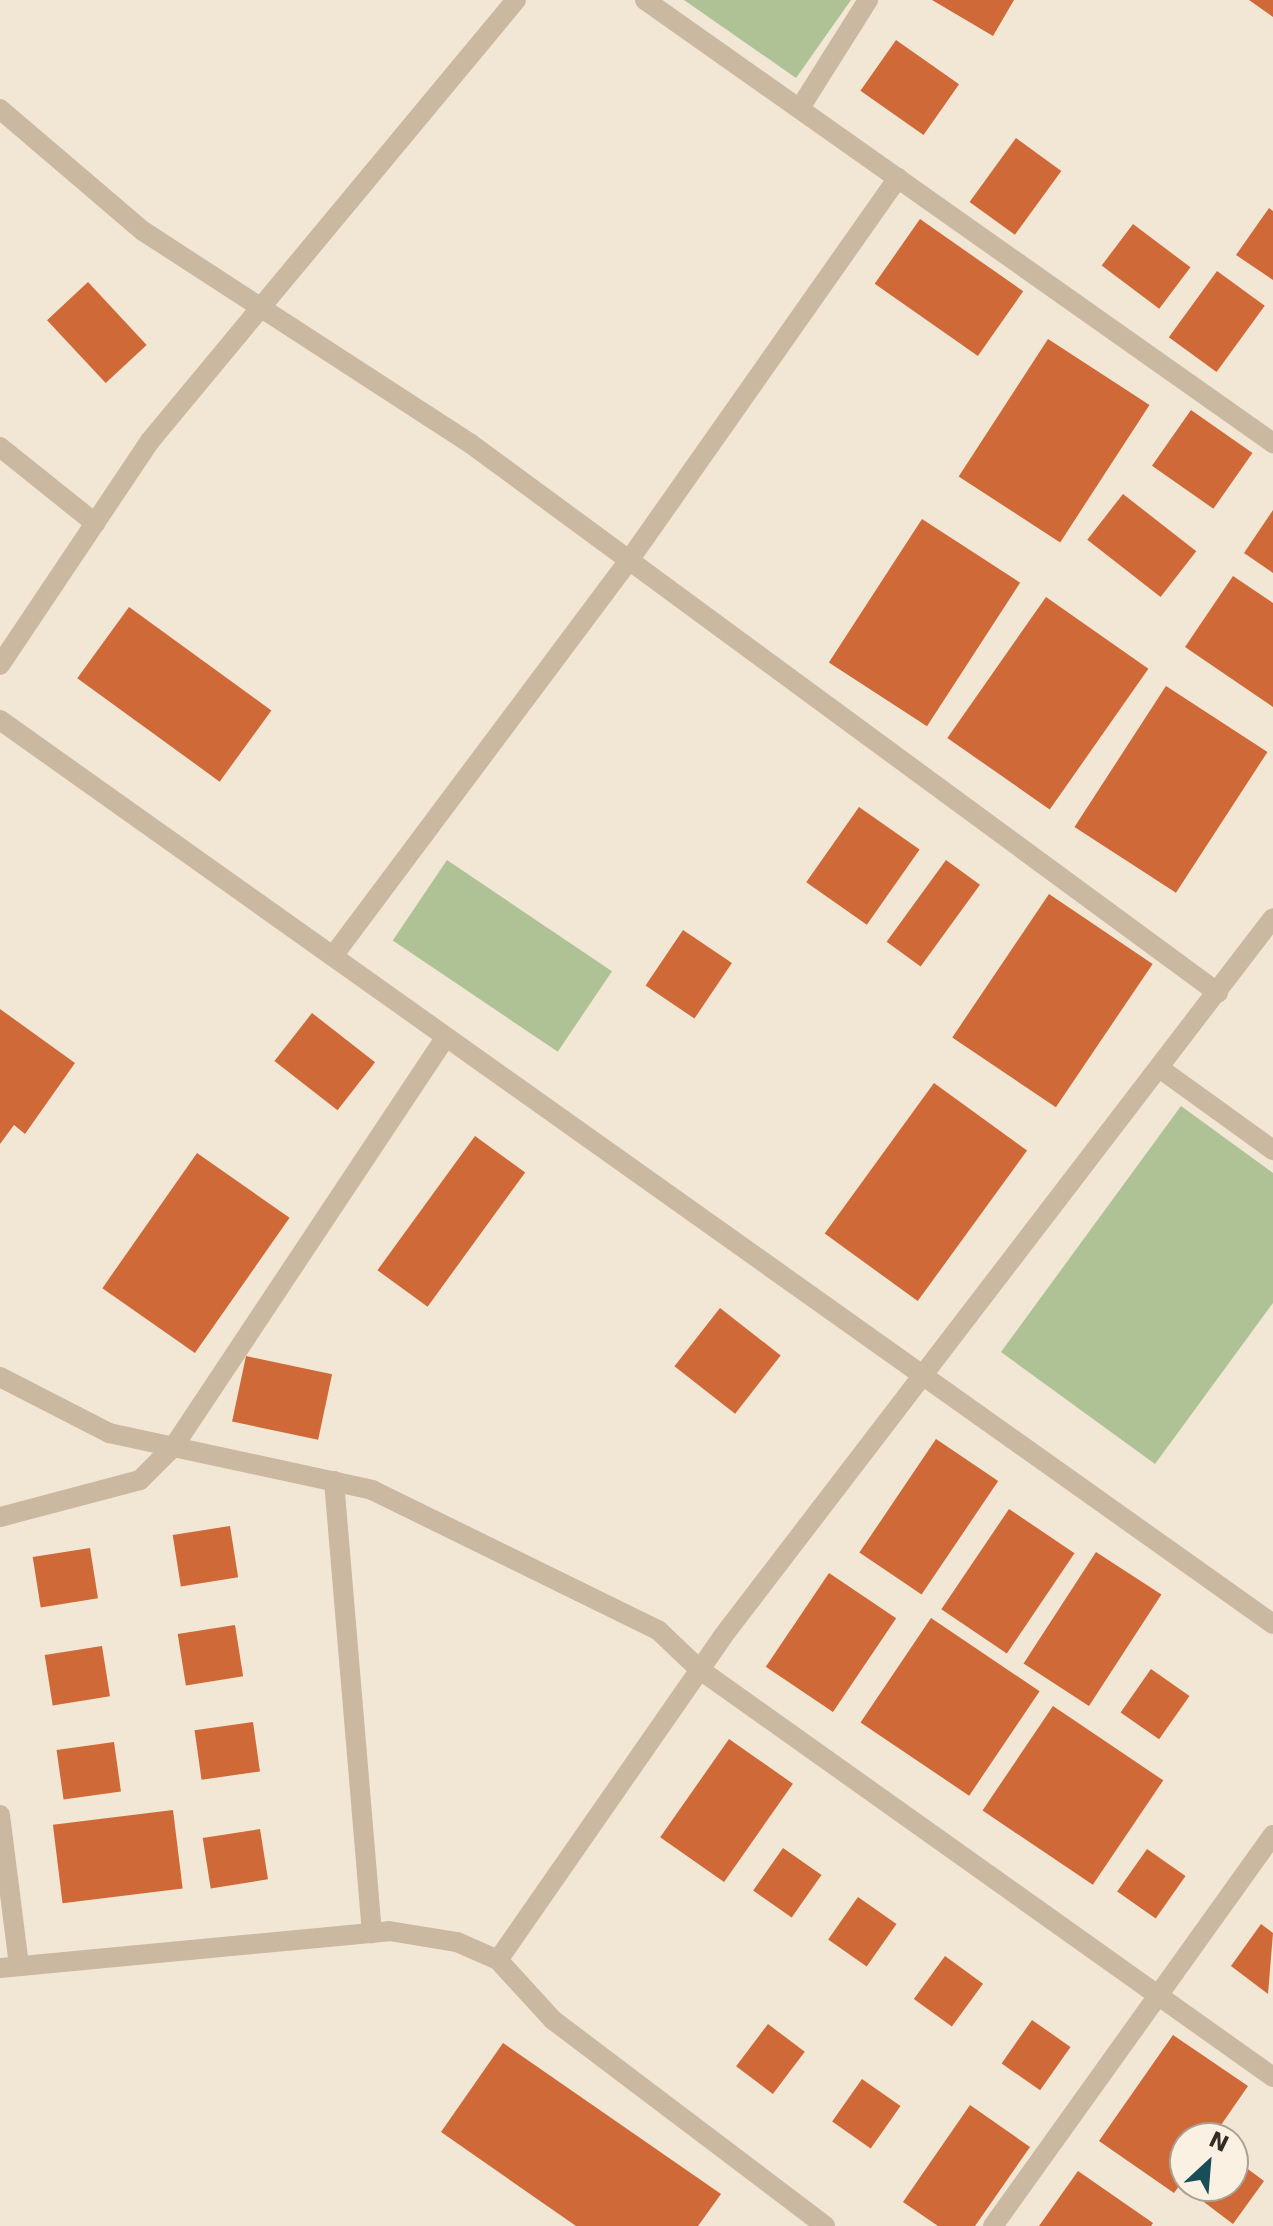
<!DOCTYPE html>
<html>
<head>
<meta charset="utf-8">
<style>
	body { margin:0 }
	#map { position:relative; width:1273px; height:2226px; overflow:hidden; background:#f2e7d5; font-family:"DejaVu Sans",sans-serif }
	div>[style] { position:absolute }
	.green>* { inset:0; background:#afc295; transform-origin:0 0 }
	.building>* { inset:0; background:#cf6937; transform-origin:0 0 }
	.minor>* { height:20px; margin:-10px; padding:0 10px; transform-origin:10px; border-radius:10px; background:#cbb8a1 }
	span { translate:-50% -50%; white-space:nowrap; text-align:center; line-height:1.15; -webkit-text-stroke:6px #faf1e2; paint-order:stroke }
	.north { position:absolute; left:1169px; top:2122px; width:80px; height:80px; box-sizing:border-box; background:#faf1e2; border:2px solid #aba296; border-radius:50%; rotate:26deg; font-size:22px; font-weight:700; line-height:32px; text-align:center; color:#342b24 }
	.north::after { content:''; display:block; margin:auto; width:28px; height:36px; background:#174e58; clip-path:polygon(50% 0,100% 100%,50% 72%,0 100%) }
</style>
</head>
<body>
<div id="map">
	<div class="green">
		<div style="clip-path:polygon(684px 0,851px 0,796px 78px)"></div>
		<div style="left:447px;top:860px;width:199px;height:97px;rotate:34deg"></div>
		<div style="clip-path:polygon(1181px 1106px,1273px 1173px,1273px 1303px,1155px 1464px,1001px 1352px)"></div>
	</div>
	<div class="building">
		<div style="clip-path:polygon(932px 0,1014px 0,993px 36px)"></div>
		<div style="clip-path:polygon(1249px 0,1273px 0,1273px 17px)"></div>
		<div style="left:896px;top:40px;width:77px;height:62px;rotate:35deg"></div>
		<div style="left:1016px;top:138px;width:56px;height:79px;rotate:36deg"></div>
		<div style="clip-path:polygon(1269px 208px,1273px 211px,1273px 280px,1236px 255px)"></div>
		<div style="left:920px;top:219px;width:126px;height:79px;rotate:35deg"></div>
		<div style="left:1133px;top:224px;width:72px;height:52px;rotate:37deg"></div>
		<div style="left:1217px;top:271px;width:59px;height:82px;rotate:36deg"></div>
		<div style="left:88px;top:282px;width:86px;height:56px;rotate:47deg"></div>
		<div style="left:1048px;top:339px;width:121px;height:164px;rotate:33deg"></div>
		<div style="left:1191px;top:410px;width:75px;height:68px;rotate:35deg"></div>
		<div style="left:1123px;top:494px;width:93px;height:58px;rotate:38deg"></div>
		<div style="clip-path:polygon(1273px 510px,1273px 573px,1244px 553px)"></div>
		<div style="left:922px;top:519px;width:117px;height:171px;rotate:33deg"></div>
		<div style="clip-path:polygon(1233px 576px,1273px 603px,1273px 707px,1185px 647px)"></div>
		<div style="left:1046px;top:597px;width:125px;height:172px;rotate:35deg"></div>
		<div style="left:129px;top:607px;width:176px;height:88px;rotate:36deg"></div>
		<div style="left:1166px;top:686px;width:121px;height:168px;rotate:33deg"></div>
		<div style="left:859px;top:807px;width:74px;height:92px;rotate:35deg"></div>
		<div style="left:946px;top:860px;width:42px;height:101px;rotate:36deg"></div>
		<div style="left:1049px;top:894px;width:125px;height:173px;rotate:34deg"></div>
		<div style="left:683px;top:930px;width:59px;height:67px;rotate:34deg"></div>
		<div style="clip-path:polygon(0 1009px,75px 1063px,25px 1134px,14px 1125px,0 1144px)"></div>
		<div style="left:312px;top:1013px;width:80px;height:61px;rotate:38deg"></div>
		<div style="left:934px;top:1083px;width:115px;height:186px;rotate:36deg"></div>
		<div style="left:475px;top:1136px;width:62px;height:166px;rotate:36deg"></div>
		<div style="left:197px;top:1153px;width:113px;height:165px;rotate:35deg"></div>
		<div style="left:720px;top:1308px;width:77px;height:74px;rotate:38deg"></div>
		<div style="left:246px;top:1356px;width:88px;height:67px;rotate:12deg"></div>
		<div style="left:936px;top:1439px;width:75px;height:137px;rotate:34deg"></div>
		<div style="left:1009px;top:1509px;width:79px;height:121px;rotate:34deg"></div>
		<div style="left:230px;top:1526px;width:52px;height:58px;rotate:81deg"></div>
		<div style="left:90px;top:1548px;width:51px;height:58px;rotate:81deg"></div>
		<div style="left:1096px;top:1552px;width:78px;height:133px;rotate:33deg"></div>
		<div style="left:829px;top:1573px;width:81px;height:113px;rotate:34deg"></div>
		<div style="left:931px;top:1618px;width:131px;height:126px;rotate:34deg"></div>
		<div style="left:235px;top:1625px;width:52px;height:58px;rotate:81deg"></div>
		<div style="left:102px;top:1646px;width:51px;height:58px;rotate:81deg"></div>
		<div style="left:1151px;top:1669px;width:47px;height:53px;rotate:35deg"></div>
		<div style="left:1053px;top:1706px;width:133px;height:126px;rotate:34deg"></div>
		<div style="left:253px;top:1722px;width:50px;height:59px;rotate:82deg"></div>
		<div style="left:729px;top:1739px;width:78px;height:120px;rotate:35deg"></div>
		<div style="left:114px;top:1742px;width:50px;height:58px;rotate:82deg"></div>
		<div style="left:173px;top:1810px;width:79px;height:121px;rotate:83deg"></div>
		<div style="left:260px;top:1829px;width:51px;height:58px;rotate:81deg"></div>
		<div style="left:783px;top:1848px;width:47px;height:52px;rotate:35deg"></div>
		<div style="left:1147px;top:1849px;width:47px;height:52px;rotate:35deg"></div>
		<div style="left:858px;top:1897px;width:47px;height:52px;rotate:35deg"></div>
		<div style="clip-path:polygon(1261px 1924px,1273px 1933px,1268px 1994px,1231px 1966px)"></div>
		<div style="left:945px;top:1956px;width:47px;height:53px;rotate:36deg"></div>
		<div style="left:1032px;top:2020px;width:47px;height:53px;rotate:35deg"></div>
		<div style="left:768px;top:2024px;width:46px;height:53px;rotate:37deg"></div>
		<div style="clip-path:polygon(1173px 2035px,1248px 2086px,1212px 2138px,1185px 2138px,1185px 2178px,1174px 2193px,1099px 2141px)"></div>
		<div style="clip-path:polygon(503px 2043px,721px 2194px,698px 2226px,576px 2226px,441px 2132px)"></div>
		<div style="left:862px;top:2079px;width:47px;height:52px;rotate:35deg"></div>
		<div style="clip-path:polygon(970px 2105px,1030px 2147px,975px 2226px,938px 2226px,903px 2202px)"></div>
		<div style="clip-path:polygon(1233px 2158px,1264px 2181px,1233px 2224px,1196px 2196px,1203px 2186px,1233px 2186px)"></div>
		<div style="clip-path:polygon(1078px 2171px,1153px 2223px,1151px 2226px,1039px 2226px)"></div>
	</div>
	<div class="minor">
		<div style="left:645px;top:0;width:769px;rotate:35.2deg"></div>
		<div style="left:800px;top:108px;width:128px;rotate:-57.8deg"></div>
		<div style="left:0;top:109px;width:188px;rotate:40.5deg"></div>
		<div style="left:143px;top:231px;width:391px;rotate:33deg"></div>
		<div style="left:471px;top:444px;width:927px;rotate:36.31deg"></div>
		<div style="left:0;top:447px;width:122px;rotate:38.7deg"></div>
		<div style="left:0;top:665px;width:270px;rotate:-56.2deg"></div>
		<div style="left:150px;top:441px;width:573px;rotate:-50.31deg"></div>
		<div style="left:0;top:720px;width:1561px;rotate:35.38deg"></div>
		<div style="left:333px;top:956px;width:496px;rotate:-53.2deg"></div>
		<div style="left:630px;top:559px;width:466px;rotate:-54.9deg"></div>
		<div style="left:1162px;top:1070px;width:137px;rotate:35.8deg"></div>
		<div style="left:0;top:1377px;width:123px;rotate:27.2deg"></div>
		<div style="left:109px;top:1433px;width:269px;rotate:12.2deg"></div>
		<div style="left:372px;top:1490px;width:318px;rotate:26.1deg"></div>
		<div style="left:658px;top:1630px;width:57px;rotate:43.6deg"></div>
		<div style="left:699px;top:1669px;width:704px;rotate:35.41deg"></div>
		<div style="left:334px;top:1481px;width:454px;rotate:85.2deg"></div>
		<div style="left:0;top:1517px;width:145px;rotate:-14.8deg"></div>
		<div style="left:140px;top:1480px;width:48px;rotate:-45deg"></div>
		<div style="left:174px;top:1446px;width:490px;rotate:-56.4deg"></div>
		<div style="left:0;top:1815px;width:152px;rotate:82.8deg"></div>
		<div style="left:498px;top:1960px;width:394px;rotate:-55.2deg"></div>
		<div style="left:723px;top:1636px;width:904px;rotate:-52.55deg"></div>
		<div style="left:0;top:1968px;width:391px;rotate:-5.4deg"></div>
		<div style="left:389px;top:1931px;width:69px;rotate:9.2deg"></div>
		<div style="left:457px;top:1942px;width:45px;rotate:23.7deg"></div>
		<div style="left:498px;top:1960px;width:81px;rotate:47.5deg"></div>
		<div style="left:553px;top:2020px;width:341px;rotate:37.1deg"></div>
		<div style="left:993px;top:2226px;width:481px;rotate:-54.4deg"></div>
	</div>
	<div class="north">N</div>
</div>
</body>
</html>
